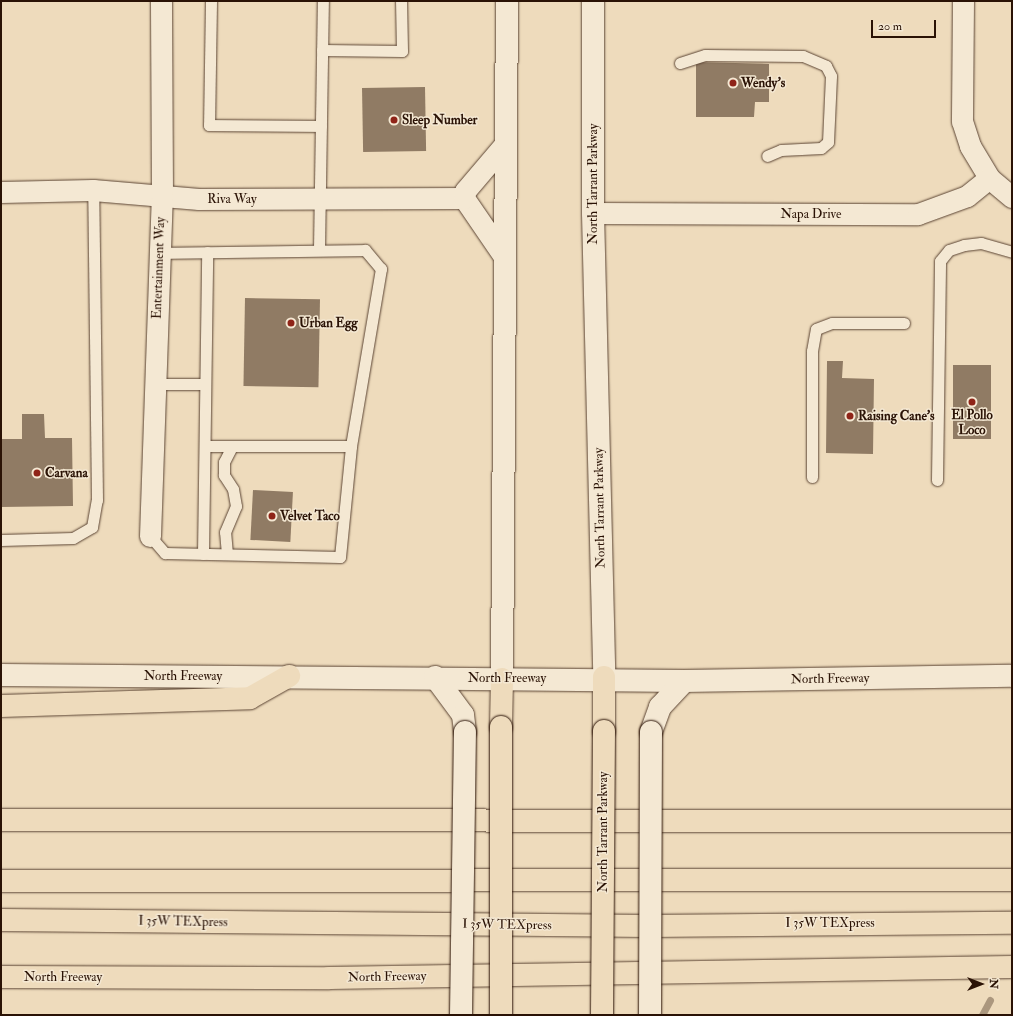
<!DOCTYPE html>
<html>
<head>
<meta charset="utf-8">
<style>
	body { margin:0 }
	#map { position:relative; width:1013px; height:1016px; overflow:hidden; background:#eedbbc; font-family:"IM FELL Double Pica",serif }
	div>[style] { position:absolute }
	.stream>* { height:7px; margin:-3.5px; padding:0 3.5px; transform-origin:3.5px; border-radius:3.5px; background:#ab977e }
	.building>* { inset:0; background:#907b64; transform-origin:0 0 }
	.roads { filter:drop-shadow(0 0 1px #5b4433) drop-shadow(0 0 1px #5b4433) }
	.lane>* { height:11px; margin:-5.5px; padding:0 5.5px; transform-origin:5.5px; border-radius:5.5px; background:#f4e8d3 }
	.street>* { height:21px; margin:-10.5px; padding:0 10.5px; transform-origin:10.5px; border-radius:10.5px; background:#f4e8d3 }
	.secondary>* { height:22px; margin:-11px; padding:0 11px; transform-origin:11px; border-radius:11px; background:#f4e8d3 }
	.primary>* { height:22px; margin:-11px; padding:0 11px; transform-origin:11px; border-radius:11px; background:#eedbbc }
	.highway>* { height:22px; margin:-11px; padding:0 11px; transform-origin:11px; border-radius:11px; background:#eedbbc }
	.bridges { filter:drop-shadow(0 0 1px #2a1205) drop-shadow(0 0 1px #2a1205) }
	.secondary-bridge>* { height:22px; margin:-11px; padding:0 11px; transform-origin:11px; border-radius:11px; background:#f4e8d3 }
	.primary-bridge>* { height:22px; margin:-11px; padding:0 11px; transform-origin:11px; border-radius:11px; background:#eedbbc }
	.dots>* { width:11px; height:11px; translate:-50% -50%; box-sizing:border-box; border:2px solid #f4e8d3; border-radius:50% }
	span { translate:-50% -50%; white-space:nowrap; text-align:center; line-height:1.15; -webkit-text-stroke:3px #f4e8d3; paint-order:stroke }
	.poi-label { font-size:13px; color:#2a1205; font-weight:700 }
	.left { translate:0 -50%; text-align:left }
	.street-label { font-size:13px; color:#2a1205 }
	.frame { position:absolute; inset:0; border:2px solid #2a1205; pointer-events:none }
	.north { position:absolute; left:961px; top:964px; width:40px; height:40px; -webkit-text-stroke:3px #f4e8d3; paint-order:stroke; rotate:90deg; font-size:11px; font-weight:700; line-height:16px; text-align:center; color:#2a1205 }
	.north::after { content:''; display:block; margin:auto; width:14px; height:18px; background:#2a1205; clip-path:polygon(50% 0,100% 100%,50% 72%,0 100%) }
	.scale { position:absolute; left:871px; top:20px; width:65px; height:18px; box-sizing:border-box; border:2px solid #2a1205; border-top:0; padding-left:5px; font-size:12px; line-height:14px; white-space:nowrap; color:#2a1205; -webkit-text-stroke:3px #f4e8d3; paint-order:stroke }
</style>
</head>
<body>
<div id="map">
	<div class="stream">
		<div style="left:982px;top:1015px;width:17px;rotate:-62deg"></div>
	</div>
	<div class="building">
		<div style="clip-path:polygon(696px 62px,769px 64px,769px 102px,755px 102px,754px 117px,696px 117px)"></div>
		<div style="left:425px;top:87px;width:64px;height:63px;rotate:89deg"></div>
		<div style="left:245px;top:298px;width:75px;height:88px;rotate:1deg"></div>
		<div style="clip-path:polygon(827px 361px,843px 361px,842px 378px,874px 379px,873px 454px,826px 453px)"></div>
		<div style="left:953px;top:365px;width:38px;height:74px"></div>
		<div style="clip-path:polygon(22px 414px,44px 414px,45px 438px,72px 438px,73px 506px,1px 507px,1px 439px,22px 439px)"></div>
		<div style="left:253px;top:490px;width:40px;height:50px;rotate:3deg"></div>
	</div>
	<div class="roads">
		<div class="lane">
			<div style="left:211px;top:1px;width:124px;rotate:90.9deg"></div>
			<div style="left:209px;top:125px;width:112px;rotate:0.5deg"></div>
			<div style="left:322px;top:50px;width:80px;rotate:0.7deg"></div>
			<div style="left:402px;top:51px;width:50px;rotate:-91.1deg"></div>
			<div style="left:680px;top:63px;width:26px;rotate:-18deg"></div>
			<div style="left:705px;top:55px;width:98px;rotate:0.6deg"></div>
			<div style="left:803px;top:56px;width:25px;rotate:23deg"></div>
			<div style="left:826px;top:66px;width:11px;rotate:63deg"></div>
			<div style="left:831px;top:76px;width:66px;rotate:92.6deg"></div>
			<div style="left:828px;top:142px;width:9px;rotate:139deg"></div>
			<div style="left:821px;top:148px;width:40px;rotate:177.1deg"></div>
			<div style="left:781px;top:150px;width:15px;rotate:157deg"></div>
			<div style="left:319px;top:249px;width:248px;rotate:-89.1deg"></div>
			<div style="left:156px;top:384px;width:49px"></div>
			<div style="left:205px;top:446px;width:146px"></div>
			<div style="left:812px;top:477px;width:126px;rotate:-90deg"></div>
			<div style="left:812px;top:351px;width:22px;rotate:-80deg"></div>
			<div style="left:816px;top:329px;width:17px;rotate:-21deg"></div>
			<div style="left:832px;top:323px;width:72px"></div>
			<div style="left:937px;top:480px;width:219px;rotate:-89.2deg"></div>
			<div style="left:940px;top:261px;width:14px;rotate:-51deg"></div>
			<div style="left:949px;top:250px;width:16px;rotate:-18deg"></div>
			<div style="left:964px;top:245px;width:17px;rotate:-7deg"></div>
			<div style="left:981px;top:243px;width:32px;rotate:16deg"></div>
			<div style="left:150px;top:536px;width:23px;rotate:49deg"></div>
			<div style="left:165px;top:553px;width:175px;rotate:1.3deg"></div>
			<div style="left:340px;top:557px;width:112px;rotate:-84.3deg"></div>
			<div style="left:351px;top:446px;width:180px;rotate:-80.4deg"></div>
			<div style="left:381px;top:269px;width:25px;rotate:-130deg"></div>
			<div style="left:365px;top:250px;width:206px;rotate:179.2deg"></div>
			<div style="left:1px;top:540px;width:72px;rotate:-1.6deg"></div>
			<div style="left:73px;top:538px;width:22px;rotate:-30deg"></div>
			<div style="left:92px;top:527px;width:27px;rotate:-80deg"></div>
			<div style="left:97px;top:500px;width:310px;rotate:-90.7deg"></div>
			<div style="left:203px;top:554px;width:302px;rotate:-89.2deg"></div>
			<div style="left:227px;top:554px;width:22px;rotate:-95deg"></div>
			<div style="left:225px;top:532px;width:28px;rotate:-67deg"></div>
			<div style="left:236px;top:506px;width:17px;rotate:-100deg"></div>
			<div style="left:233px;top:489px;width:17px;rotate:-123deg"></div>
			<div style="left:224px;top:475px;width:13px;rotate:-90deg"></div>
			<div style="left:224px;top:462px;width:18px;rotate:-63deg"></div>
		</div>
		<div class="street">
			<div style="left:963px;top:1px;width:120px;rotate:90.5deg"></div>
			<div style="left:962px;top:121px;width:26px;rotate:72deg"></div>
			<div style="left:970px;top:146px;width:37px;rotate:59deg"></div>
			<div style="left:1px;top:192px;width:92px;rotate:-1.2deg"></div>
			<div style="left:93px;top:190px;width:106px;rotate:4.9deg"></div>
			<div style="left:199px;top:199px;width:265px;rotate:-0.2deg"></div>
			<div style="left:593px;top:213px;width:325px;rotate:0.2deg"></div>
			<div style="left:918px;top:214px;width:52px;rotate:-20.2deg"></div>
			<div style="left:967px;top:196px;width:28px;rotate:-39deg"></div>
			<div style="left:989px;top:178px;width:30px;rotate:40deg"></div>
			<div style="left:503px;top:255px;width:69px;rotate:-124.4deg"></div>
			<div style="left:464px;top:198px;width:7px;rotate:-82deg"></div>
			<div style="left:465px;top:191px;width:62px;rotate:-49.6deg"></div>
			<div style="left:150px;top:536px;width:341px;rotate:-88deg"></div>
			<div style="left:162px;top:195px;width:194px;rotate:-90.3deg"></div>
		</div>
		<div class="secondary">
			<div style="left:593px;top:1px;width:212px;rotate:90deg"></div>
			<div style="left:593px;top:213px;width:464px;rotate:88.6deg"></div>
			<div style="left:1px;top:675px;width:683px;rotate:0.5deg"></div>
			<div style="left:684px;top:681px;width:328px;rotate:-0.9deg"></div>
			<div style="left:435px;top:677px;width:47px;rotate:53.6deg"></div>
			<div style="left:463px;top:715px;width:17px;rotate:83deg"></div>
			<div style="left:502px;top:679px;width:678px;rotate:-89.58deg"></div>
			<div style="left:651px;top:732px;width:27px;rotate:-70deg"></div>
			<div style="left:660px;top:707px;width:35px;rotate:-47deg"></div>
		</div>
		<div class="primary">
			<div style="left:604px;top:677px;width:54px;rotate:90deg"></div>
			<div style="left:501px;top:727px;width:48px;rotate:-88.8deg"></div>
		</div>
		<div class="highway">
			<div style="left:1px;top:706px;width:249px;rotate:-1.8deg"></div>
			<div style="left:250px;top:698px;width:45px;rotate:-29.4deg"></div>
			<div style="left:1px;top:820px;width:1011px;rotate:0.06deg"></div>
			<div style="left:1px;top:881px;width:1011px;rotate:-0.06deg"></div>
			<div style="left:1px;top:920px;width:647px;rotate:0.53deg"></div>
			<div style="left:648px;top:926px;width:364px;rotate:-0.5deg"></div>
			<div style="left:1px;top:977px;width:328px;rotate:0.2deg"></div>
			<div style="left:329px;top:978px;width:683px;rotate:-0.92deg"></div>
		</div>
	</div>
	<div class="bridges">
		<div class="secondary-bridge">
			<div style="left:461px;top:1015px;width:283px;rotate:-89.2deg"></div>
			<div style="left:650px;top:1015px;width:283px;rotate:-89.8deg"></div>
		</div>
		<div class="primary-bridge">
			<div style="left:501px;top:1015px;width:288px;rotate:-90deg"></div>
			<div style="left:602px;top:1015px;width:284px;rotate:-89.6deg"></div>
		</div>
	</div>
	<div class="dots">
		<div style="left:733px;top:83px;background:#8f2418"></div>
		<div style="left:394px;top:120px;background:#8f2418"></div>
		<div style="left:291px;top:323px;background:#8f2418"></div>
		<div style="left:972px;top:402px;background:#8f2418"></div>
		<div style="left:850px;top:416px;background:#8f2418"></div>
		<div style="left:37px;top:473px;background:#8f2418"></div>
		<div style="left:272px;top:516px;background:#8f2418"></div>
	</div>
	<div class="poi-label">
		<span class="left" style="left:741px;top:83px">Wendy's</span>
		<span class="left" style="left:402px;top:120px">Sleep Number</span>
		<span class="left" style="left:299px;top:323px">Urban Egg</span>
		<span class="left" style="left:858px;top:416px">Raising Cane's</span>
		<span style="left:972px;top:423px">El Pollo<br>Loco</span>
		<span class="left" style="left:45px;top:473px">Carvana</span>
		<span class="left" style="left:280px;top:516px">Velvet Taco</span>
	</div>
	<div class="street-label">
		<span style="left:593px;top:184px;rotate:-90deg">North Tarrant Parkway</span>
		<span style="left:232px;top:199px">Riva Way</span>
		<span style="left:811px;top:214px">Napa Drive</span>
		<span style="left:159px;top:268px;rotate:-88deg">Entertainment Way</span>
		<span style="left:600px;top:508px;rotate:-91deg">North Tarrant Parkway</span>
		<span style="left:183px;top:676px">North Freeway</span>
		<span style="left:507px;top:678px">North Freeway</span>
		<span style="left:830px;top:679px;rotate:-1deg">North Freeway</span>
		<span style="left:603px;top:832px;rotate:-90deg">North Tarrant Parkway</span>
		<span style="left:183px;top:922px;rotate:1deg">I 35W TEXpress</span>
		<span style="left:830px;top:923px">I 35W TEXpress</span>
		<span style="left:507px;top:925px;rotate:1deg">I 35W TEXpress</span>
		<span style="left:63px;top:977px">North Freeway</span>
		<span style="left:387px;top:977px;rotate:-1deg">North Freeway</span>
	</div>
	<div class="frame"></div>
	<div class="north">N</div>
	<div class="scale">20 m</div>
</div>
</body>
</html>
